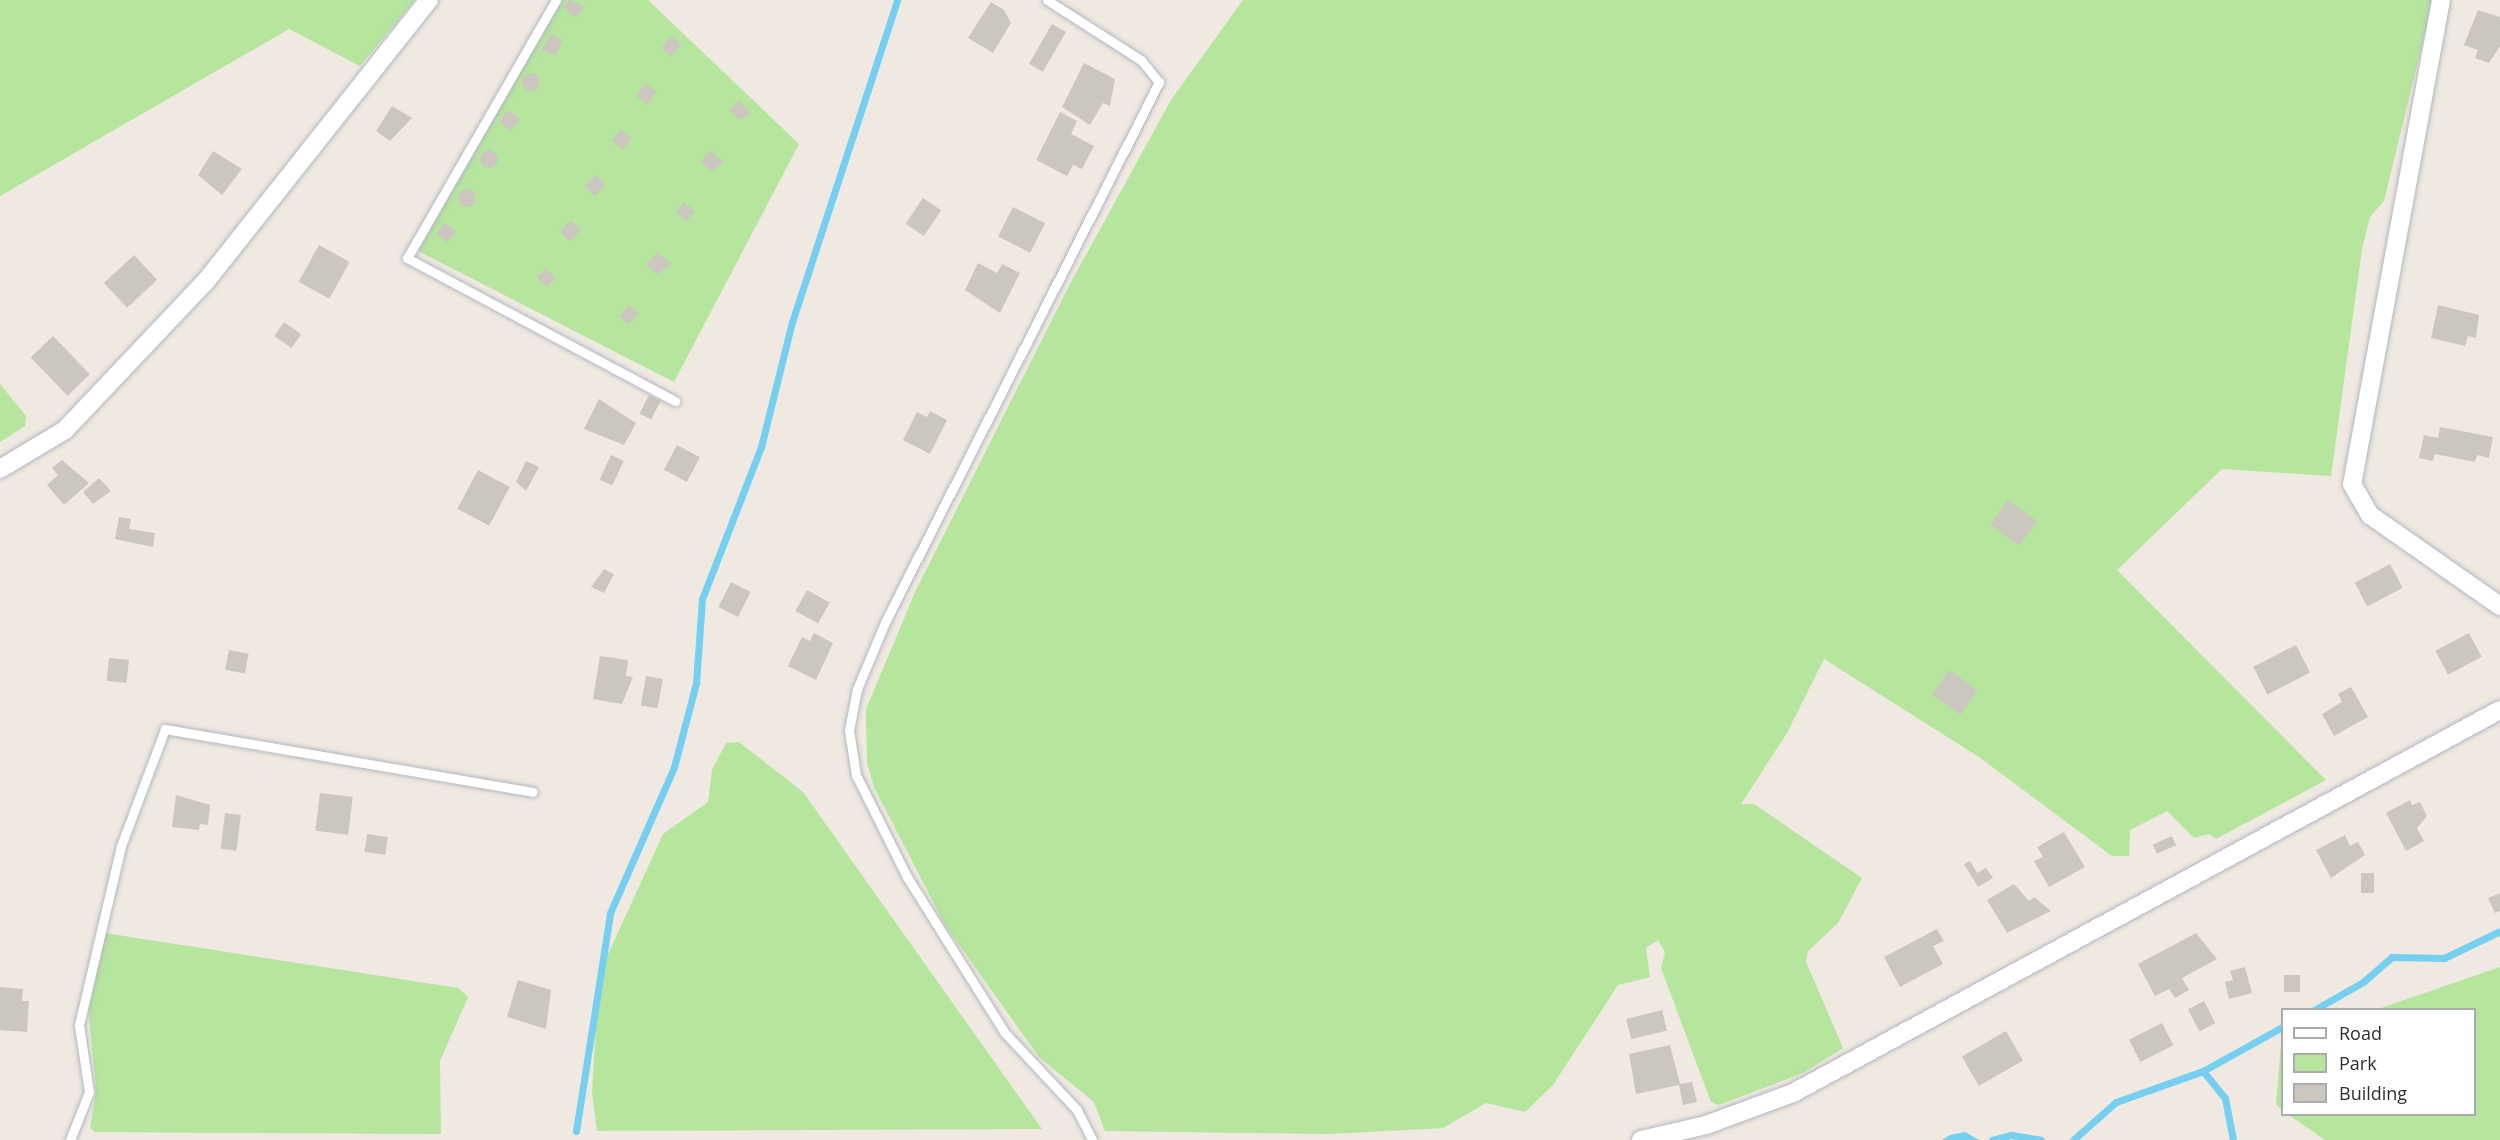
<!DOCTYPE html>
<html>
<head>
<meta charset="utf-8">
<style>
	body { margin:0 }
	#map { position:relative; width:2500px; height:1140px; overflow:hidden; background:#efe9e1; font-family:"Open Sans",sans-serif }
	div>[style] { position:absolute }
	.green>* { inset:0; background:#b6e59e }
	.water>* { inset:0; background:#75cff0 }
	.stream>* { height:7px; margin:-3.5px; padding:0 3.5px; transform-origin:3.5px; border-radius:3.5px; background:#75cff0 }
	.building>* { inset:0; background:#cbc7bf; transform-origin:0 0 }
	.round { border-radius:50% }
	.roads { filter:drop-shadow(0 0 2px #b4b7c1) drop-shadow(0 0 2px #b4b7c1) }
	.lane>* { height:9px; margin:-4.5px; padding:0 4.5px; transform-origin:4.5px; border-radius:4.5px; background:#fff }
	.street>* { height:18px; margin:-9px; padding:0 9px; transform-origin:9px; border-radius:9px; background:#fff }
	span { translate:-50% -50%; white-space:nowrap; text-align:center; line-height:1.15; -webkit-text-stroke:4.5px #fff; paint-order:stroke }
	.legend { position:absolute; left:2281px; top:1008px; width:195px; height:108px; box-sizing:border-box; background:#fff; border:2px solid #ababab; margin:0; padding:8px 10px; list-style:none; font-size:18px; color:#2e2e2e }
	.legend li { display:flex; align-items:center; gap:12px; height:30px }
	.legend b { width:30px; border:2px solid #ababab }
</style>
</head>
<body>
<div id="map">
	<div class="green">
		<div style="clip-path:polygon(0 0,415px 0,360px 66px,289px 29px,0 196px)"></div>
		<div style="clip-path:polygon(559px 0,648px 0,799px 144px,674px 382px,418px 251px)"></div>
		<div style="clip-path:polygon(1243px 0,2433px 0,2384px 201px,2370px 217px,2362px 249px,2331px 476px,2222px 469px,2117px 570px,2326px 780px,2216px 839px,2209px 834px,2194px 838px,2167px 811px,2130px 830px,2129px 856px,2112px 856px,1979px 757px,1824px 659px,1787px 733px,1741px 804px,1754px 804px,1862px 878px,1838px 923px,1808px 951px,1806px 962px,1843px 1048px,1803px 1073px,1719px 1105px,1711px 1102px,1661px 968px,1665px 952px,1658px 940px,1646px 948px,1650px 977px,1618px 985px,1553px 1085px,1525px 1112px,1486px 1103px,1443px 1128px,1330px 1134px,1105px 1131px,1094px 1102px,1039px 1057px,945px 925px,874px 787px,867px 763px,866px 709px,916px 590px,1071px 282px,1171px 100px)"></div>
		<div style="clip-path:polygon(0 384px,26px 416px,25px 426px,0 442px)"></div>
		<div style="clip-path:polygon(739px 742px,803px 792px,1042px 1129px,597px 1131px,592px 1092px,599px 974px,663px 834px,708px 802px,712px 770px,726px 743px)"></div>
		<div style="clip-path:polygon(105px 933px,458px 988px,468px 997px,440px 1061px,441px 1134px,95px 1132px,90px 1127px,96px 1090px,88px 1007px)"></div>
		<div style="clip-path:polygon(2500px 967px,2500px 1140px,2325px 1140px,2289px 1115px,2474px 1114px,2474px 1010px,2378px 1009px)"></div>
		<div style="clip-path:polygon(2281px 1043px,2282px 1043px,2282px 1110px,2276px 1105px)"></div>
	</div>
	<div class="water">
		<div style="clip-path:polygon(1965px 1132px,1979px 1140px,1942px 1140px,1950px 1135px)"></div>
	</div>
	<div class="stream">
		<div style="left:2314px;top:1010px;width:56px;rotate:-29.7deg"></div>
		<div style="left:2363px;top:982px;width:38px;rotate:-41deg"></div>
		<div style="left:2392px;top:957px;width:52px;rotate:1.1deg"></div>
		<div style="left:2444px;top:958px;width:62px;rotate:-25.7deg"></div>
		<div style="left:2203px;top:1071px;width:35px;rotate:51deg"></div>
		<div style="left:2225px;top:1098px;width:43px;rotate:79.2deg"></div>
		<div style="left:576px;top:1131px;width:221px;rotate:-81.1deg"></div>
		<div style="left:610px;top:913px;width:159px;rotate:-66.3deg"></div>
		<div style="left:674px;top:767px;width:87px;rotate:-75.3deg"></div>
		<div style="left:696px;top:683px;width:84px;rotate:-85.9deg"></div>
		<div style="left:702px;top:599px;width:163px;rotate:-68.8deg"></div>
		<div style="left:761px;top:447px;width:129px;rotate:-76.1deg"></div>
		<div style="left:792px;top:322px;width:339px;rotate:-71.9deg"></div>
		<div style="left:1992px;top:1140px;width:20px;rotate:-15deg"></div>
		<div style="left:2011px;top:1135px;width:30px;rotate:9deg"></div>
		<div style="left:2073px;top:1140px;width:57px;rotate:-41.5deg"></div>
		<div style="left:2116px;top:1102px;width:92px;rotate:-19.6deg"></div>
		<div style="left:2203px;top:1071px;width:90px;rotate:-29.1deg"></div>
	</div>
	<div class="building">
		<div style="clip-path:polygon(569px 0,585px 6px,575px 18px,563px 7px)"></div>
		<div style="clip-path:polygon(991px 2px,1004px 10px,1011px 23px,993px 53px,968px 38px)"></div>
		<div style="clip-path:polygon(2478px 10px,2500px 17px,2500px 46px,2489px 63px,2475px 58px,2478px 50px,2464px 45px)"></div>
		<div style="left:1052px;top:24px;width:16px;height:46px;rotate:30deg"></div>
		<div style="clip-path:polygon(552px 34px,563px 42px,555px 55px,541px 50px)"></div>
		<div style="left:672px;top:36px;width:13px;height:16px;rotate:42deg"></div>
		<div style="clip-path:polygon(1084px 63px,1115px 79px,1110px 106px,1103px 103px,1090px 125px,1062px 107px)"></div>
		<div class="round" style="left:522px;top:73px;width:18px;height:18px"></div>
		<div style="left:646px;top:83px;width:14px;height:16px;rotate:39deg"></div>
		<div style="clip-path:polygon(739px 101px,751px 113px,739px 120px,729px 110px)"></div>
		<div style="clip-path:polygon(392px 106px,412px 118px,390px 141px,376px 131px)"></div>
		<div style="left:508px;top:110px;width:15px;height:15px;rotate:37deg"></div>
		<div style="clip-path:polygon(1060px 112px,1077px 121px,1071px 134px,1094px 146px,1082px 169px,1073px 165px,1067px 176px,1036px 160px)"></div>
		<div style="left:621px;top:129px;width:14px;height:15px;rotate:39deg"></div>
		<div style="clip-path:polygon(711px 150px,724px 163px,711px 171px,701px 161px)"></div>
		<div class="round" style="left:480px;top:150px;width:18px;height:18px"></div>
		<div style="clip-path:polygon(213px 151px,242px 169px,222px 195px,198px 175px)"></div>
		<div style="left:596px;top:175px;width:14px;height:16px;rotate:45deg"></div>
		<div class="round" style="left:458px;top:189px;width:18px;height:18px"></div>
		<div style="left:923px;top:198px;width:22px;height:31px;rotate:34deg"></div>
		<div style="left:684px;top:202px;width:14px;height:13px;rotate:39deg"></div>
		<div style="left:1013px;top:207px;width:36px;height:33px;rotate:27deg"></div>
		<div style="left:571px;top:220px;width:14px;height:16px;rotate:45deg"></div>
		<div style="left:444px;top:223px;width:14px;height:14px;rotate:34deg"></div>
		<div style="left:319px;top:245px;width:35px;height:42px;rotate:29deg"></div>
		<div style="clip-path:polygon(657px 252px,672px 264px,657px 274px,646px 265px)"></div>
		<div style="left:134px;top:255px;width:34px;height:41px;rotate:47deg"></div>
		<div style="clip-path:polygon(978px 263px,997px 273px,1002px 264px,1020px 273px,1000px 313px,965px 290px)"></div>
		<div style="left:546px;top:268px;width:14px;height:13px;rotate:45deg"></div>
		<div style="left:629px;top:305px;width:13px;height:15px;rotate:42deg"></div>
		<div style="clip-path:polygon(2438px 305px,2479px 315px,2476px 338px,2468px 336px,2465px 346px,2431px 338px)"></div>
		<div style="left:284px;top:322px;width:21px;height:17px;rotate:35deg"></div>
		<div style="left:53px;top:336px;width:53px;height:31px;rotate:46deg"></div>
		<div style="left:649px;top:395px;width:13px;height:21px;rotate:27deg"></div>
		<div style="clip-path:polygon(599px 399px,636px 423px,624px 445px,584px 429px)"></div>
		<div style="clip-path:polygon(930px 411px,947px 420px,930px 454px,903px 440px,917px 412px,927px 417px)"></div>
		<div style="clip-path:polygon(2440px 427px,2493px 437px,2489px 458px,2477px 455px,2475px 462px,2435px 454px,2433px 461px,2419px 458px,2424px 435px,2438px 438px)"></div>
		<div style="left:677px;top:445px;width:26px;height:28px;rotate:28deg"></div>
		<div style="left:611px;top:455px;width:14px;height:27px;rotate:25deg"></div>
		<div style="clip-path:polygon(62px 460px,89px 483px,64px 505px,47px 485px,58px 475px,52px 468px)"></div>
		<div style="clip-path:polygon(526px 461px,539px 467px,526px 491px,516px 482px)"></div>
		<div style="left:478px;top:470px;width:36px;height:44px;rotate:28deg"></div>
		<div style="clip-path:polygon(99px 478px,111px 491px,93px 504px,83px 492px)"></div>
		<div style="left:2008px;top:500px;width:36px;height:30px;rotate:36deg"></div>
		<div style="clip-path:polygon(119px 517px,131px 519px,129px 529px,155px 533px,153px 547px,115px 539px)"></div>
		<div style="left:2390px;top:564px;width:27px;height:40px;rotate:62deg"></div>
		<div style="clip-path:polygon(604px 569px,614px 574px,604px 593px,591px 587px)"></div>
		<div style="left:731px;top:582px;width:22px;height:28px;rotate:27deg"></div>
		<div style="left:807px;top:590px;width:26px;height:24px;rotate:29deg"></div>
		<div style="clip-path:polygon(814px 633px,833px 643px,816px 680px,788px 666px,802px 637px,810px 641px)"></div>
		<div style="left:2469px;top:633px;width:27px;height:38px;rotate:62deg"></div>
		<div style="left:2296px;top:645px;width:31px;height:48px;rotate:63deg"></div>
		<div style="left:229px;top:650px;width:20px;height:20px;rotate:11deg"></div>
		<div style="clip-path:polygon(600px 656px,628px 660px,626px 676px,633px 677px,622px 704px,593px 699px)"></div>
		<div style="left:109px;top:658px;width:20px;height:23px;rotate:6deg"></div>
		<div style="left:1949px;top:670px;width:35px;height:30px;rotate:35deg"></div>
		<div style="left:646px;top:676px;width:17px;height:30px;rotate:10deg"></div>
		<div style="clip-path:polygon(2351px 687px,2368px 717px,2334px 736px,2322px 714px,2342px 702px,2338px 694px)"></div>
		<div style="left:320px;top:793px;width:33px;height:38px;rotate:7deg"></div>
		<div style="clip-path:polygon(176px 795px,210px 805px,208px 825px,200px 824px,199px 830px,172px 827px)"></div>
		<div style="clip-path:polygon(2410px 800px,2412px 805px,2420px 802px,2427px 816px,2417px 828px,2424px 841px,2406px 851px,2386px 813px)"></div>
		<div style="left:225px;top:813px;width:16px;height:36px;rotate:7deg"></div>
		<div style="clip-path:polygon(2064px 832px,2085px 867px,2049px 887px,2034px 861px,2043px 857px,2037px 847px)"></div>
		<div style="left:367px;top:834px;width:21px;height:18px;rotate:8deg"></div>
		<div style="clip-path:polygon(2345px 835px,2350px 846px,2358px 842px,2365px 855px,2331px 878px,2316px 850px)"></div>
		<div style="left:2172px;top:836px;width:10px;height:21px;rotate:66deg"></div>
		<div style="clip-path:polygon(1970px 861px,1977px 873px,1986px 868px,1993px 878px,1978px 887px,1964px 864px)"></div>
		<div style="left:2361px;top:873px;width:13px;height:20px"></div>
		<div style="clip-path:polygon(2014px 884px,2029px 901px,2034px 897px,2051px 911px,2007px 933px,1987px 900px)"></div>
		<div style="clip-path:polygon(2500px 893px,2500px 911px,2495px 913px,2488px 898px)"></div>
		<div style="clip-path:polygon(1937px 929px,1944px 941px,1933px 946px,1943px 964px,1900px 987px,1884px 957px)"></div>
		<div style="clip-path:polygon(2196px 933px,2217px 959px,2182px 978px,2189px 990px,2175px 998px,2169px 989px,2155px 996px,2138px 964px)"></div>
		<div style="clip-path:polygon(2245px 967px,2252px 993px,2229px 999px,2225px 982px,2233px 980px,2230px 971px)"></div>
		<div style="left:2284px;top:975px;width:16px;height:17px"></div>
		<div style="clip-path:polygon(518px 980px,551px 990px,546px 1029px,507px 1017px)"></div>
		<div style="clip-path:polygon(0 987px,23px 989px,22px 1001px,29px 1001px,27px 1032px,0 1030px)"></div>
		<div style="left:2204px;top:1001px;width:25px;height:18px;rotate:63deg"></div>
		<div style="left:1662px;top:1010px;width:21px;height:37px;rotate:76deg"></div>
		<div style="left:2162px;top:1023px;width:25px;height:37px;rotate:63deg"></div>
		<div style="left:2006px;top:1031px;width:34px;height:51px;rotate:60deg"></div>
		<div style="clip-path:polygon(1670px 1045px,1680px 1084px,1692px 1082px,1697px 1102px,1683px 1105px,1679px 1085px,1636px 1094px,1629px 1054px)"></div>
	</div>
	<div class="roads">
		<div class="lane">
			<div style="left:556px;top:0;width:298px;rotate:120deg"></div>
			<div style="left:407px;top:258px;width:304px;rotate:28.1deg"></div>
			<div style="left:1047px;top:0;width:112px;rotate:32.6deg"></div>
			<div style="left:1141px;top:60px;width:28px;rotate:51deg"></div>
			<div style="left:1159px;top:82px;width:603px;rotate:116.9deg"></div>
			<div style="left:886px;top:620px;width:75px;rotate:112.8deg"></div>
			<div style="left:857px;top:689px;width:42px;rotate:101deg"></div>
			<div style="left:849px;top:730px;width:46px;rotate:81.2deg"></div>
			<div style="left:856px;top:775px;width:114px;rotate:63.4deg"></div>
			<div style="left:907px;top:877px;width:184px;rotate:57.9deg"></div>
			<div style="left:1005px;top:1033px;width:105px;rotate:46.9deg"></div>
			<div style="left:1077px;top:1110px;width:34px;rotate:63deg"></div>
			<div style="left:70px;top:1140px;width:52px;rotate:-68.4deg"></div>
			<div style="left:89px;top:1092px;width:68px;rotate:-98.5deg"></div>
			<div style="left:79px;top:1025px;width:184px;rotate:-76.8deg"></div>
			<div style="left:121px;top:846px;width:125px;rotate:-69.4deg"></div>
			<div style="left:165px;top:729px;width:373px;rotate:9.7deg"></div>
		</div>
		<div class="street">
			<div style="left:2441px;top:0;width:492px;rotate:100.4deg"></div>
			<div style="left:2352px;top:484px;width:36px;rotate:60deg"></div>
			<div style="left:2370px;top:515px;width:159px;rotate:35deg"></div>
			<div style="left:0;top:469px;width:76px;rotate:-31deg"></div>
			<div style="left:65px;top:430px;width:205px;rotate:-46.6deg"></div>
			<div style="left:206px;top:281px;width:359px;rotate:-51.6deg"></div>
			<div style="left:1641px;top:1140px;width:67px;rotate:-13deg"></div>
			<div style="left:1706px;top:1125px;width:93px;rotate:-20.2deg"></div>
			<div style="left:1793px;top:1093px;width:804px;rotate:-28.45deg"></div>
		</div>
	</div>
	<ul class="legend">
	<li><b style="height:8px;background:#fff"></b>Road</li>
	<li><b style="height:16px;background:#b6e59e"></b>Park</li>
	<li><b style="height:16px;background:#cbc7bf"></b>Building</li>
	</ul>
</div>
</body>
</html>
